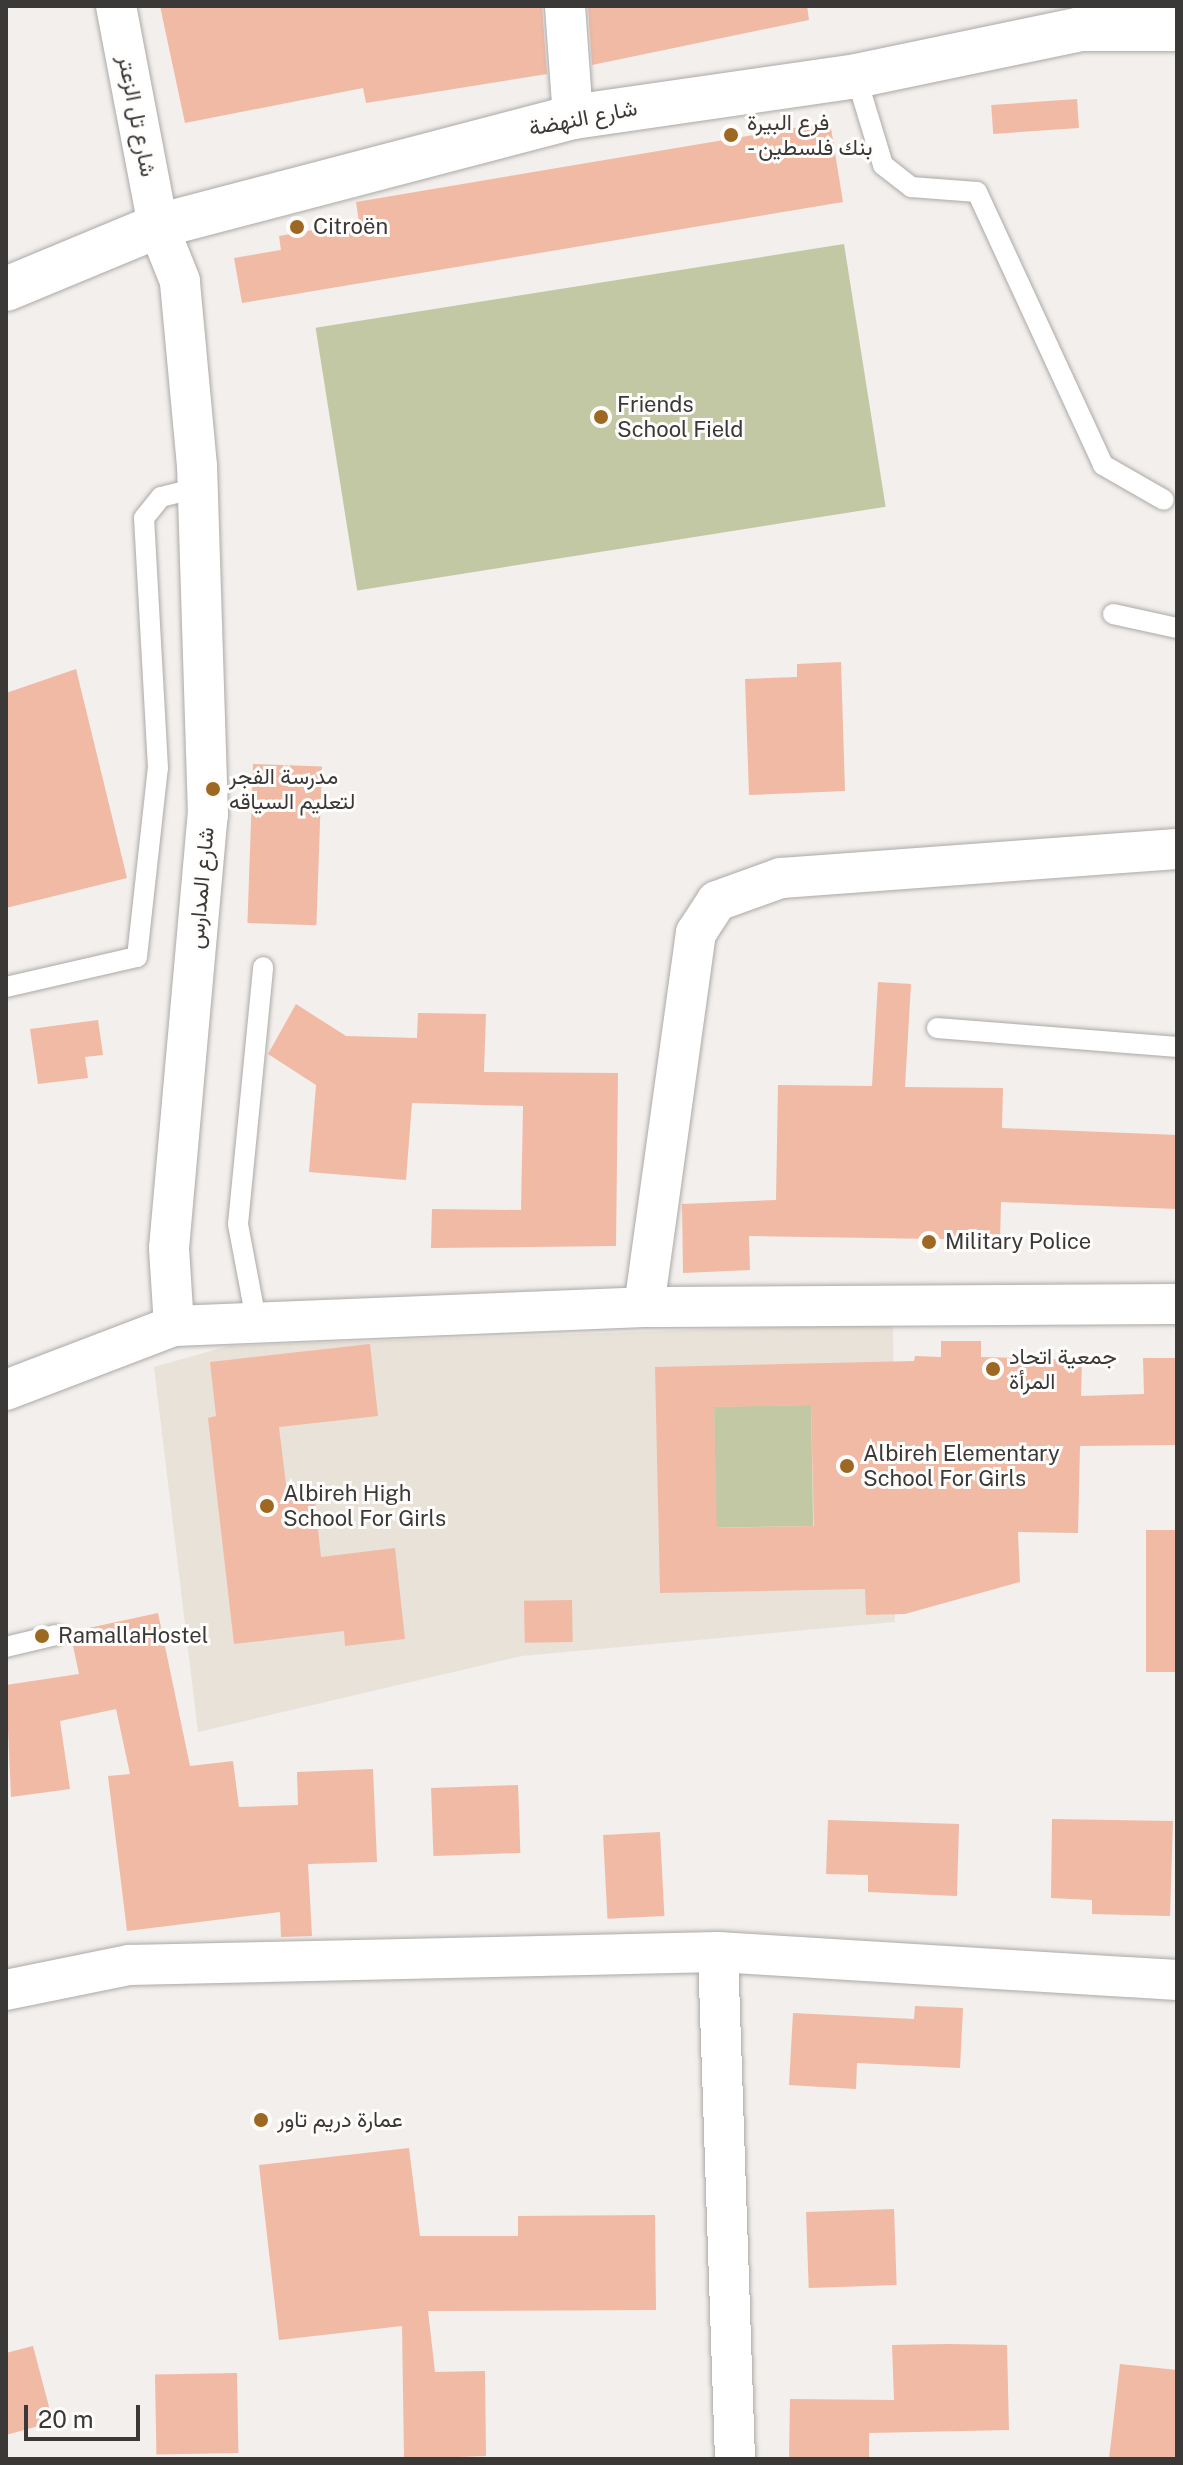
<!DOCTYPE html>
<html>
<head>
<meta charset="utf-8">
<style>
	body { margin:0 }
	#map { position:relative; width:1183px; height:2465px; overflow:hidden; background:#f2efec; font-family:"Public Sans",Vazirmatn,sans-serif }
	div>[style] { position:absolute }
	.built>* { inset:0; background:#e9e2d9 }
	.green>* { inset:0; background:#c2c8a3; transform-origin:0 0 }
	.building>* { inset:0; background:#f1baa5; transform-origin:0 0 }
	.roads { filter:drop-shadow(0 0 2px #aca9a6) drop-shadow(0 0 2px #aca9a6) }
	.service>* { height:20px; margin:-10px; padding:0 10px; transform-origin:10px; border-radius:10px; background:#fff }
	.minor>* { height:40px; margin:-20px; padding:0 20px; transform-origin:20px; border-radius:20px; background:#fff }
	.secondary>* { height:44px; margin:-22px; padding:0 22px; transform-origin:22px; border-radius:22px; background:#fff }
	.dots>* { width:22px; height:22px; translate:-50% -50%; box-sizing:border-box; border:4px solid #fffdfb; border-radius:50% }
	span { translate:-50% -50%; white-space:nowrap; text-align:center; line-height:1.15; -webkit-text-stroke:6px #fffdfb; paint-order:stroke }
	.street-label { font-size:22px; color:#3a3938 }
	.poi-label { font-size:22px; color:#3a3938 }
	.left { translate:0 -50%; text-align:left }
	.frame { position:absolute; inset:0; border:8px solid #3a3938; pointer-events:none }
	.scale { position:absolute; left:24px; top:2405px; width:116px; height:36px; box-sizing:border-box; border:4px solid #3a3938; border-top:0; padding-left:10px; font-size:24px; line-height:28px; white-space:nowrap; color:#3a3938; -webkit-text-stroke:6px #fffdfb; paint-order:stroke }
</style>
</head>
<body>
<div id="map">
	<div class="built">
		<div style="clip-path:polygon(893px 1323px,895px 1622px,522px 1656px,198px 1732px,154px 1367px,228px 1346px)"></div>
	</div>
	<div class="green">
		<div style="left:844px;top:244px;width:266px;height:535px;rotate:81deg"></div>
		<div style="left:811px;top:1405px;width:121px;height:97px;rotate:89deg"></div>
	</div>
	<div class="building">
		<div style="clip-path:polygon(160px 6px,542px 6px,547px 74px,366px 103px,363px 88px,185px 123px)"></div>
		<div style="clip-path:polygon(588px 6px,807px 6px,809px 20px,592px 65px)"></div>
		<div style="left:1077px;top:99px;width:29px;height:86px;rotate:86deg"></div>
		<div style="clip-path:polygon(830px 122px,843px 202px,242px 303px,234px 258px,281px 250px,279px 236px,359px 222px,356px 202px)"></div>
		<div style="clip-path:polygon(841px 662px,845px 791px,749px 795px,745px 679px,797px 677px,797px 664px)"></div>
		<div style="clip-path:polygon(76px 669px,127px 878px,6px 908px,6px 693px)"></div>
		<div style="left:253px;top:764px;width:69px;height:159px;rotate:2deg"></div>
		<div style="clip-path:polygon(878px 982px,911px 984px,905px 1087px,1003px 1088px,1002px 1128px,1177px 1135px,1177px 1209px,1001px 1202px,1000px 1240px,749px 1236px,750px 1270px,683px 1273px,682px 1204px,776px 1200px,778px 1085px,872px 1086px)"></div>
		<div style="clip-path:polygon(296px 1004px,346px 1036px,417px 1038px,418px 1013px,486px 1014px,484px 1072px,618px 1073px,616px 1246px,431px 1248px,432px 1209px,521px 1210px,523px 1106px,412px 1103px,406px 1180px,309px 1172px,316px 1085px,268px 1054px)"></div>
		<div style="clip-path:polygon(98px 1020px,103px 1055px,85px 1057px,88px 1078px,38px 1084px,30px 1029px)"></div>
		<div style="clip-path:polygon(evenodd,941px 1341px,981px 1341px,981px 1357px,1082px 1360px,1081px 1396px,1144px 1394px,1143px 1358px,1177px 1358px,1177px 1445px,1080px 1446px,1078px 1533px,1018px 1532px,1020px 1582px,905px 1614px,866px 1615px,865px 1589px,660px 1593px,655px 1367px,914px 1361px,915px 1356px,941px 1357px,941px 1341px,811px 1405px,814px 1526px,717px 1528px,714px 1407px,811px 1405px)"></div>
		<div style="clip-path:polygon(370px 1344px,378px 1416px,279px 1427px,287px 1493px,314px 1491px,321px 1557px,395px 1548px,405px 1639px,345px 1646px,344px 1631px,234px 1644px,208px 1418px,216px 1416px,210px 1362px)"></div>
		<div style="left:1146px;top:1530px;width:31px;height:142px"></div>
		<div style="left:572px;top:1600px;width:42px;height:48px;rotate:89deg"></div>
		<div style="clip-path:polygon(158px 1613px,190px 1766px,233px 1761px,239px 1807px,298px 1805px,297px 1772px,373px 1769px,377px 1862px,308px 1864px,312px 1936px,281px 1937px,280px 1912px,127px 1931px,108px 1776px,130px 1774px,116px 1709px,60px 1721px,70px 1789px,11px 1797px,6px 1685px,79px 1674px,70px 1632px)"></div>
		<div style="left:518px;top:1785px;width:68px;height:87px;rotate:88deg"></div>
		<div style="clip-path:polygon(1052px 1819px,1173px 1821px,1170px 1916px,1092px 1914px,1092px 1900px,1051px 1898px)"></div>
		<div style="clip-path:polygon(828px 1820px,959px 1824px,957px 1896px,868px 1892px,868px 1875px,826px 1874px)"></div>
		<div style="left:660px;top:1832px;width:84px;height:57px;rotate:87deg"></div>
		<div style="clip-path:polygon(915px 2006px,963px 2008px,960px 2068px,857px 2063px,856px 2089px,789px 2085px,793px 2013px,914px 2019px)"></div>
		<div style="clip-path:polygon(409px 2148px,420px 2236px,518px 2236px,518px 2216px,655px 2215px,656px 2310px,428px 2311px,435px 2372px,485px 2371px,486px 2456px,404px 2459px,402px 2326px,279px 2340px,259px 2165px)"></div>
		<div style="left:894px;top:2209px;width:76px;height:88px;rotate:88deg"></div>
		<div style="clip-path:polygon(948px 2344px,1007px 2345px,1009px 2430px,869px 2433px,869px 2459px,789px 2459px,790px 2399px,894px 2400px,892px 2345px)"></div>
		<div style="clip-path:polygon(33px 2346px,53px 2422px,6px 2435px,6px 2353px)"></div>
		<div style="clip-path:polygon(1120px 2364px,1177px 2370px,1177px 2459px,1109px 2459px)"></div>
		<div style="left:237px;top:2373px;width:80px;height:82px;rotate:89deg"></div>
	</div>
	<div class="roads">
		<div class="service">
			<div style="left:856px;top:76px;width:93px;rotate:73.1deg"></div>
			<div style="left:883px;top:165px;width:36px;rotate:38deg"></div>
			<div style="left:911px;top:187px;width:66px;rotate:4.3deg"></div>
			<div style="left:977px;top:192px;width:301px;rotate:65.2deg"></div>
			<div style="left:1103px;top:465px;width:70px;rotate:29.8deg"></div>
			<div style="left:1113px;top:614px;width:66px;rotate:12.3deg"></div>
			<div style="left:6px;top:987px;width:134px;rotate:-12.9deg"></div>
			<div style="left:137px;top:957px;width:190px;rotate:-83.7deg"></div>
			<div style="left:158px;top:768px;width:250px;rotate:-93.2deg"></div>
			<div style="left:144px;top:518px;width:27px;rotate:-51deg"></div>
			<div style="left:161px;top:497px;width:37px;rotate:-14deg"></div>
			<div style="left:937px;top:1028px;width:241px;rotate:4.5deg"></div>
			<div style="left:257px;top:1325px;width:103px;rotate:-100.7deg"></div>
			<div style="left:238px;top:1224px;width:258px;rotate:-84.4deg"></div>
			<div style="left:6px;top:1647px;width:51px;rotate:-13.5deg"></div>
		</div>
		<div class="minor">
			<div style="left:565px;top:6px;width:111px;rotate:85.9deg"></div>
			<div style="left:644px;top:1307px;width:378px;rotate:-82.1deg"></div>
			<div style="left:696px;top:933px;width:38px;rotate:-57deg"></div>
			<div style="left:717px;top:901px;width:68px;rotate:-19.8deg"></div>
			<div style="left:781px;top:878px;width:397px;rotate:-4.2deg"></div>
			<div style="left:174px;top:1326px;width:470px;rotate:-2.3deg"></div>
			<div style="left:644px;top:1307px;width:533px;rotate:-0.32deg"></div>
			<div style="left:6px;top:1390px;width:180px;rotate:-20.9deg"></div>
			<div style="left:174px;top:1326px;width:78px;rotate:-93.7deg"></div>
			<div style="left:169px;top:1248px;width:435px;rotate:-84.9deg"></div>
			<div style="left:208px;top:815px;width:349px;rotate:-91.8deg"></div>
			<div style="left:197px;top:466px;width:186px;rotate:-95.3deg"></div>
			<div style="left:180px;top:281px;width:59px;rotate:-111.8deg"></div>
			<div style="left:158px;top:226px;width:224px;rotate:-100.8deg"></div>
			<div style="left:718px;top:1952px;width:507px;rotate:88.08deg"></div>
			<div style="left:6px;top:1990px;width:126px;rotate:-11.5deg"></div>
			<div style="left:129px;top:1965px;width:589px;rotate:-1.26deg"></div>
			<div style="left:718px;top:1952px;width:460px;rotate:3.5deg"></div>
		</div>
		<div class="secondary">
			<div style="left:6px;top:289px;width:165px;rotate:-22.5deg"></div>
			<div style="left:158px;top:226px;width:429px;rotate:-14.7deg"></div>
			<div style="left:573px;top:117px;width:286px;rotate:-8.2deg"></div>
			<div style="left:856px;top:76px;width:229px;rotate:-11.8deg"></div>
			<div style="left:1080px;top:29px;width:97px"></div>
		</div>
	</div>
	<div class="dots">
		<div style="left:731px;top:135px;background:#9d6821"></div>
		<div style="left:297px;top:227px;background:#9d6821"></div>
		<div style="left:601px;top:417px;background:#9d6821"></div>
		<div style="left:213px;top:789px;background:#9d6821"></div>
		<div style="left:929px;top:1242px;background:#9d6821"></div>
		<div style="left:993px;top:1369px;background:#9d6821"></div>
		<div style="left:847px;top:1466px;background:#9d6821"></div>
		<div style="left:267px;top:1506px;background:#9d6821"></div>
		<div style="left:42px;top:1636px;background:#9d6821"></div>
		<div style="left:261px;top:2120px;background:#9d6821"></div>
	</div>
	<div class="street-label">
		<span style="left:137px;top:116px;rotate:79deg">شارع تل الزعتر</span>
		<span style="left:583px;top:118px;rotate:-11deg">شارع النهضة</span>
		<span style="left:201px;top:888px;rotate:-85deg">شارع المدارس</span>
	</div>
	<div class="poi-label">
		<span class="left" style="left:747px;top:135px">فرع البيرة<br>- بنك فلسطين</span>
		<span class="left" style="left:313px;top:227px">Citroën</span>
		<span class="left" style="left:617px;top:417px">Friends<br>School Field</span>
		<span class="left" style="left:229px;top:789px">مدرسة الفجر<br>لتعليم السياقه</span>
		<span class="left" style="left:945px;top:1242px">Military Police</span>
		<span class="left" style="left:1009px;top:1369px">جمعية اتحاد<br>المرأة</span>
		<span class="left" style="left:863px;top:1466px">Albireh Elementary<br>School For Girls</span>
		<span class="left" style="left:283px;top:1506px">Albireh High<br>School For Girls</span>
		<span class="left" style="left:58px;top:1636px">RamallaHostel</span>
		<span class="left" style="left:277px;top:2120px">عمارة دريم تاور</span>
	</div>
	<div class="frame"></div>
	<div class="scale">20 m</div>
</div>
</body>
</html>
